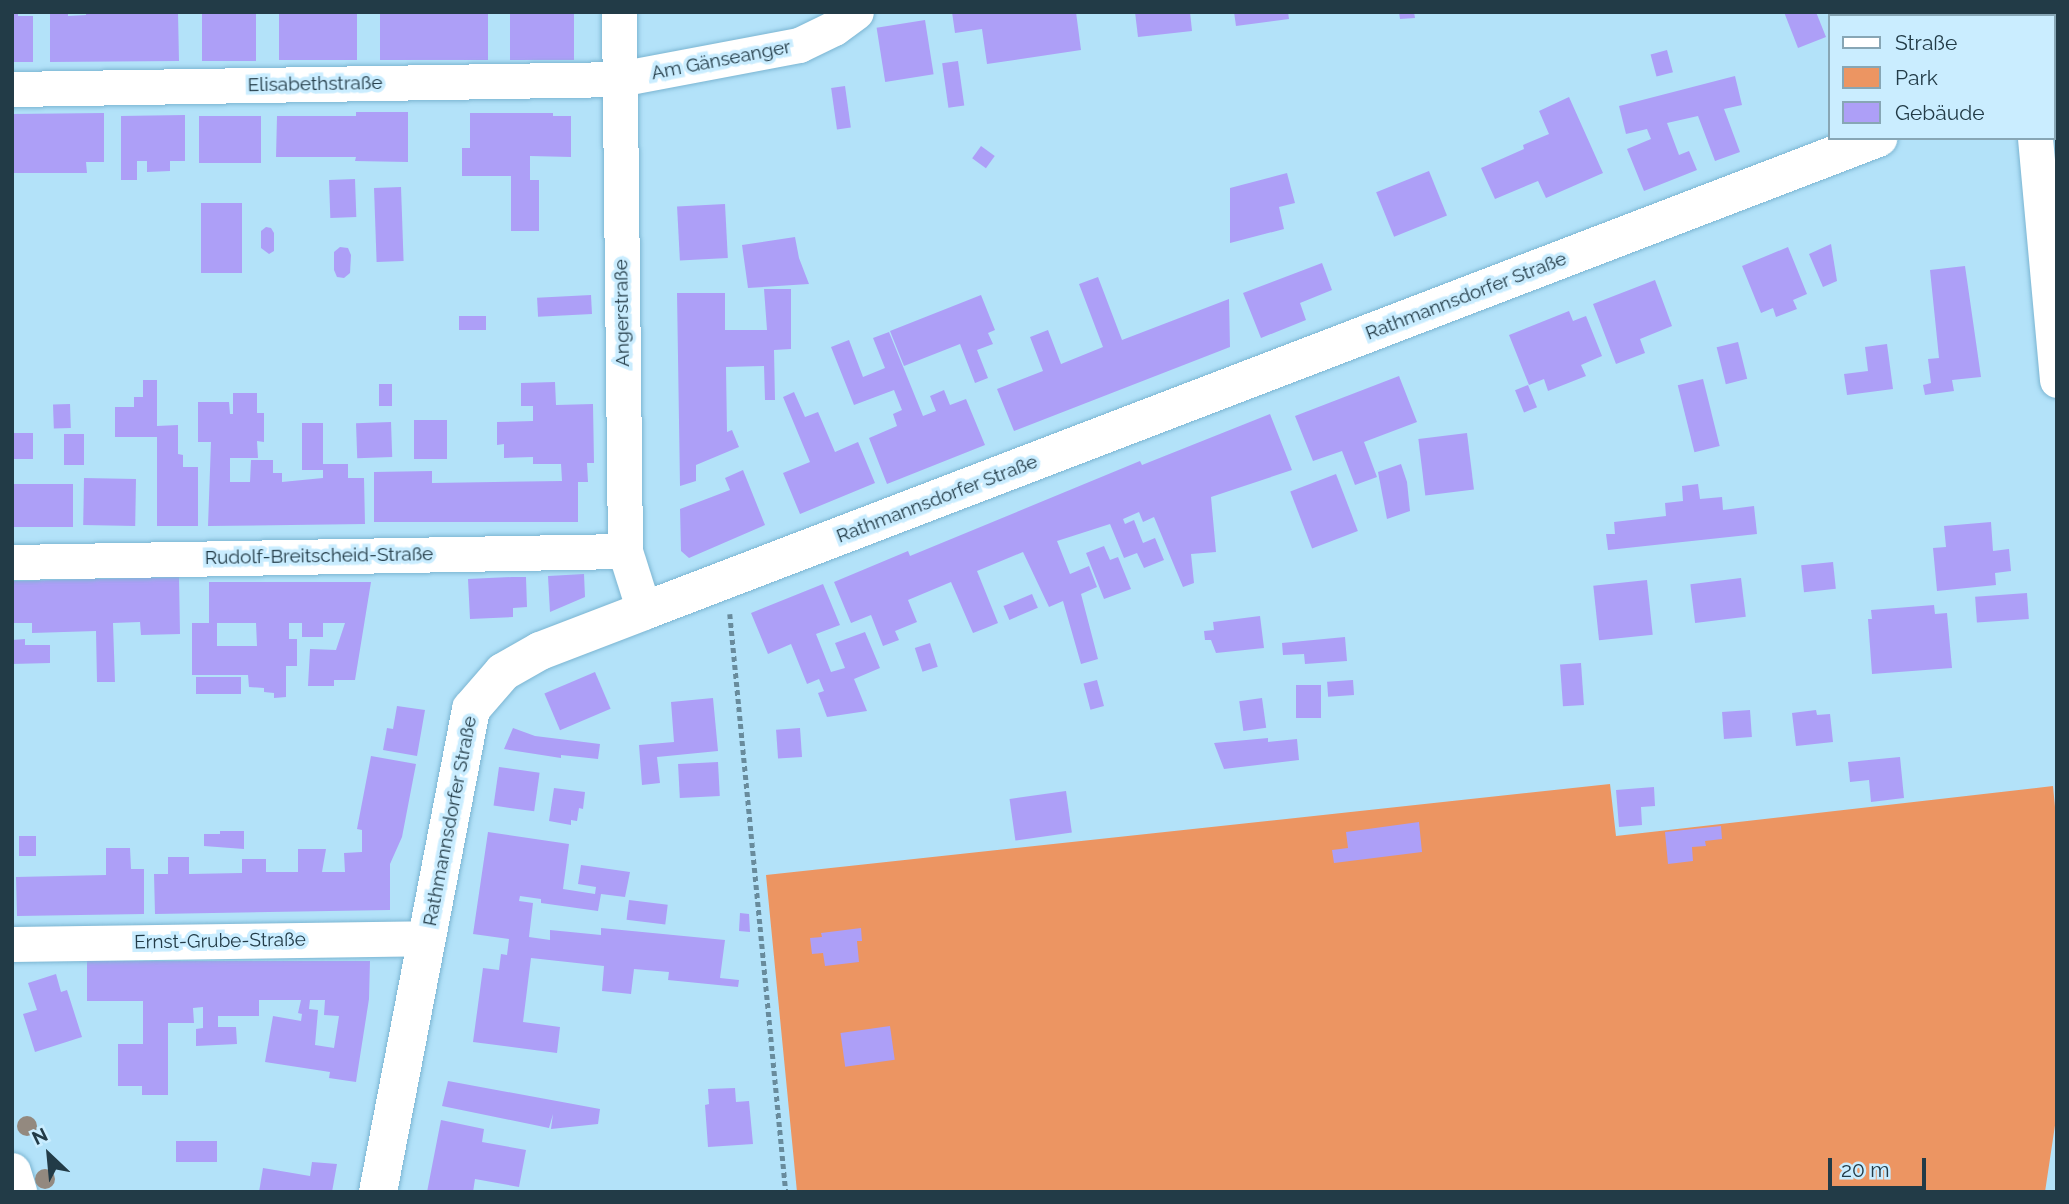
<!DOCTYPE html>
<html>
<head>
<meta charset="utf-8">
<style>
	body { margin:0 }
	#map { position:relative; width:2069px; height:1204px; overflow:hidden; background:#b3e2f9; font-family:Raleway,sans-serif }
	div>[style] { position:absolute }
	.green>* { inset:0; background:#ec9562 }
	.building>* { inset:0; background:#ad9ff7; transform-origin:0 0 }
	.path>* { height:4.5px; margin-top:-2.25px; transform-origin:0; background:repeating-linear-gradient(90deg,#688b9c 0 5px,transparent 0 8.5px) }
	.roads { filter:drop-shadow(0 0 2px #7bb5d2) drop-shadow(0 0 2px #7bb5d2) }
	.minor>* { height:35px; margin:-17.5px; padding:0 17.5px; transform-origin:17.5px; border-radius:17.5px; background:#fff }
	.tertiary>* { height:38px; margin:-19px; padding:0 19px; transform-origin:19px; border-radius:19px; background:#fff }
	.secondary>* { height:38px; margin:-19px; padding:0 19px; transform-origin:19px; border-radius:19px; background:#fff }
	.trees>* { width:20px; height:20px; margin:-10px; border-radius:50%; background:#93897f }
	span { translate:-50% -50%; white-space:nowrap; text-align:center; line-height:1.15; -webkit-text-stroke:7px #caedff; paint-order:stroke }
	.street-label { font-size:19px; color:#223b47 }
	.frame { position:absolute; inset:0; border:14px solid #223b47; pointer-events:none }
	.legend { position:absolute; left:1828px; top:14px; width:228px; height:126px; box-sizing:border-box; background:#caedff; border:2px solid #87a6b5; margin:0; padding:9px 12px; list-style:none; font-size:21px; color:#223b47 }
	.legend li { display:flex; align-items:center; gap:14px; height:35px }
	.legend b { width:35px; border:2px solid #87a6b5 }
	.north { position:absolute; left:14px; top:1120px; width:70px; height:70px; -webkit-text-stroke:5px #caedff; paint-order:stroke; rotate:334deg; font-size:19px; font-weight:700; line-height:28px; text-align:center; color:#223b47 }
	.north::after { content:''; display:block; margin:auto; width:24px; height:32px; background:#223b47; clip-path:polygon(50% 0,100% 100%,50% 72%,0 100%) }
	.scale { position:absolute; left:1828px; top:1158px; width:98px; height:32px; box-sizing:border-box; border:4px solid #223b47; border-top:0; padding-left:9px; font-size:21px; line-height:24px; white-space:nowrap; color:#223b47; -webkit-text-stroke:5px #caedff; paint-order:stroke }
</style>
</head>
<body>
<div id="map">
	<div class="green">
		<div style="clip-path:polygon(1610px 784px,1616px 836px,2053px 786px,2057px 828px,2057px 1112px,2045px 1192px,797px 1192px,766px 875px)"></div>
	</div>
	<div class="building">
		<div style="clip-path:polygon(12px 12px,18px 12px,18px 16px,33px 16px,33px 62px,12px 62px)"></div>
		<div style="clip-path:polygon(50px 12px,68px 12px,68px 16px,86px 15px,86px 12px,178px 12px,179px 61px,50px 62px)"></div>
		<div style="left:202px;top:12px;width:54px;height:49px"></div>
		<div style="left:279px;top:12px;width:78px;height:48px"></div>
		<div style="left:380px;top:12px;width:108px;height:48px"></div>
		<div style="clip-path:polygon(952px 12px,1076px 12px,1081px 50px,987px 64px,982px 29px,955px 33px)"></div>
		<div style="clip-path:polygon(1135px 12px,1190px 12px,1192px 31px,1138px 37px)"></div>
		<div style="clip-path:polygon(1234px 12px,1288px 12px,1289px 19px,1236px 26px)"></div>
		<div style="clip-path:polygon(1399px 12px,1414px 12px,1415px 18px,1400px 19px)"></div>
		<div style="clip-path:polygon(1784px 12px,1816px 12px,1826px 37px,1798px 48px)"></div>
		<div style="left:1919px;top:12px;width:67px;height:4px"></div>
		<div style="left:510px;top:14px;width:64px;height:46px"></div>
		<div style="left:925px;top:20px;width:55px;height:49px;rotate:81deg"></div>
		<div style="left:1667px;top:50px;width:23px;height:17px;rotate:75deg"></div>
		<div style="left:958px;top:61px;width:45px;height:16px;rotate:82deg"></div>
		<div style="clip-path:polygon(1735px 76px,1742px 105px,1724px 109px,1740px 152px,1715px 161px,1698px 116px,1667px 123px,1679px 155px,1689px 151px,1697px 170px,1644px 191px,1627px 149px,1651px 139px,1647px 129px,1626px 134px,1619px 106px)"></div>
		<div style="left:845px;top:86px;width:42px;height:14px;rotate:82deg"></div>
		<div style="clip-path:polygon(1569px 97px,1603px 173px,1546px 198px,1538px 181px,1495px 199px,1481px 168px,1524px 149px,1523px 145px,1549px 134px,1539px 111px)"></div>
		<div style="clip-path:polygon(356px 112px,408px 112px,408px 162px,355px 161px,356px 157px,276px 157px,277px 116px,356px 116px)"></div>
		<div style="clip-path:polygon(104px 113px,104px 162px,86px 162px,87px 173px,12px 173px,12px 114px)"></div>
		<div style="clip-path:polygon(470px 113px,553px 113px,553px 116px,571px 116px,571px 157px,530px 156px,530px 180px,539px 180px,539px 231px,511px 231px,511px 176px,462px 176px,462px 148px,470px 148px)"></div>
		<div style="clip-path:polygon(185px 115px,185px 161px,170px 161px,170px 171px,147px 172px,147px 161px,137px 161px,137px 180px,121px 180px,121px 116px)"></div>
		<div style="left:199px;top:116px;width:62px;height:47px"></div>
		<div style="left:981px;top:146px;width:17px;height:15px;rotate:36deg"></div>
		<div style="left:1429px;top:171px;width:48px;height:57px;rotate:68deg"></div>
		<div style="clip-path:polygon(1287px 173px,1295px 203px,1279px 207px,1284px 229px,1230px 243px,1230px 188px)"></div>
		<div style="left:355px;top:179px;width:38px;height:26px;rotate:88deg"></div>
		<div style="left:401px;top:187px;width:74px;height:27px;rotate:88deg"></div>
		<div style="left:242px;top:203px;width:70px;height:41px;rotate:90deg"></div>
		<div style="left:725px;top:204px;width:54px;height:48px;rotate:87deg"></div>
		<div style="clip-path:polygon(266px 227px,271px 228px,274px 233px,274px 251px,269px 254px,261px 248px,261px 231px)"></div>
		<div style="clip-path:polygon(795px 237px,799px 258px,809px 284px,748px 288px,742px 245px)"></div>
		<div style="clip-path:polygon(1831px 244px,1837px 281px,1823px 287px,1809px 254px)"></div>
		<div style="clip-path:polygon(340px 247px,348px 248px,351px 255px,350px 273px,344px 278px,337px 277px,334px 270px,334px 252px)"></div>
		<div style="clip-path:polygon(1788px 247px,1807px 294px,1793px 300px,1797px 309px,1776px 317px,1773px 308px,1761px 313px,1742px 266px)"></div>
		<div style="clip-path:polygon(1322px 263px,1332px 290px,1300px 303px,1306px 320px,1261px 338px,1243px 293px)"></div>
		<div style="clip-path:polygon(1965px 266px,1981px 377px,1952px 380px,1954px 391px,1925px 395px,1923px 385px,1931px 383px,1928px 359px,1939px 358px,1930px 270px)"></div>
		<div style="clip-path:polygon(1098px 277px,1122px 340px,1229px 299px,1230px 347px,1014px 431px,997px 389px,1043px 371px,1030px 337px,1048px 330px,1061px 364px,1103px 347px,1079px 284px)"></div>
		<div style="clip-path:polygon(1655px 280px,1672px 326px,1640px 339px,1645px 353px,1616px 364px,1593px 304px)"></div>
		<div style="clip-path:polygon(764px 289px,791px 289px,791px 349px,774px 350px,775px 400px,765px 400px,764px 366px,726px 367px,727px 432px,732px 430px,739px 447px,696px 465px,696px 481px,680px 486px,677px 293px,725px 293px,725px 330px,767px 330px)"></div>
		<div style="left:591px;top:295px;width:19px;height:54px;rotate:87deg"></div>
		<div style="clip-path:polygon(981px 295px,995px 330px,988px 333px,993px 344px,977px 350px,988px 378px,975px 383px,960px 344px,904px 366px,890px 331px)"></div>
		<div style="clip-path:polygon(1569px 311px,1573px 321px,1586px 316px,1602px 356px,1581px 365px,1586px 376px,1548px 391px,1544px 379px,1529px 385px,1509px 335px)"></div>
		<div style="left:459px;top:316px;width:27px;height:14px"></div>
		<div style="clip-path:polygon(889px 332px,923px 416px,936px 411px,930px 396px,944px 390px,950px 405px,966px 399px,985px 445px,887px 484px,869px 438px,897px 426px,893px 414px,902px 410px,894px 390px,854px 405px,831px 347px,849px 340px,863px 377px,885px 368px,873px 338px)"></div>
		<div style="left:1738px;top:342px;width:38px;height:22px;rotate:76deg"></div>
		<div style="clip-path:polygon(1887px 344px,1893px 389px,1847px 395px,1844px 374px,1868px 371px,1865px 347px)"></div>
		<div style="clip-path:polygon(1399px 376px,1417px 422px,1364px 442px,1377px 477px,1355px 485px,1342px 451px,1313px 461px,1295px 416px)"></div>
		<div style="left:1703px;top:379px;width:69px;height:26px;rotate:76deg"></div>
		<div style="clip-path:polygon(143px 380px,157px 380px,157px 426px,178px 425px,178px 454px,183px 455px,183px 467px,198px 467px,198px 526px,157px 526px,157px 437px,115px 437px,115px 407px,134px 407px,134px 397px,143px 397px)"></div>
		<div style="clip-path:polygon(555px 382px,556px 405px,593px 404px,594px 463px,587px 463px,588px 482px,578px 482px,578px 522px,374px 522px,374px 472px,432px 471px,432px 483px,562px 481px,561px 464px,533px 464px,533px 457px,504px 458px,504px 444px,497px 445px,497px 422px,533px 421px,533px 406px,521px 406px,521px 383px)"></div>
		<div style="left:379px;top:384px;width:13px;height:22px"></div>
		<div style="left:1528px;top:385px;width:24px;height:14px;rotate:68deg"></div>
		<div style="clip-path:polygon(794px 392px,805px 417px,818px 412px,835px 452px,858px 442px,875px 483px,800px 514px,783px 473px,810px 462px,783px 397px)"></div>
		<div style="clip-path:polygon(233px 393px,257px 393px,257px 413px,264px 413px,264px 442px,257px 441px,258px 458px,230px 458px,230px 482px,250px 482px,251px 460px,273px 460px,273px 473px,282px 473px,282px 482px,323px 478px,323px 470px,302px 470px,302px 423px,323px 423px,323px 464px,348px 464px,348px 478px,364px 478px,365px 524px,208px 526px,211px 442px,198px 442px,198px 402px,229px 402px,230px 414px,233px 414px)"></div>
		<div style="left:70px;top:404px;width:24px;height:17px;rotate:88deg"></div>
		<div style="clip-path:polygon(1270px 414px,1292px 470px,1211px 497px,1216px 552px,1191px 554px,1194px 583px,1183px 587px,1154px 517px,1143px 522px,1139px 512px,1123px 519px,1125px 524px,1134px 520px,1143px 543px,1155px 538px,1164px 560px,1144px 568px,1137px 553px,1124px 558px,1110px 524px,1057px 541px,1070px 574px,1089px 566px,1097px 587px,1081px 594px,1098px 659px,1081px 664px,1063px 601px,1049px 607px,1023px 552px,977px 571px,998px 623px,986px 628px,973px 633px,951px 582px,908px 600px,917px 622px,895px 631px,899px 640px,883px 646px,871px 615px,851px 623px,834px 582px,908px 551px,910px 556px,1140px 461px,1142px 465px)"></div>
		<div style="left:414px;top:420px;width:33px;height:39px"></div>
		<div style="left:391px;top:422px;width:35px;height:35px;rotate:88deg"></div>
		<div style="left:12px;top:433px;width:21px;height:26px"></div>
		<div style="left:1467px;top:433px;width:57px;height:49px;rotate:83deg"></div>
		<div style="left:64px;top:434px;width:20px;height:31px"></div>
		<div style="clip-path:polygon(1401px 464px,1407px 482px,1410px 511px,1387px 519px,1378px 472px)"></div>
		<div style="clip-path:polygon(743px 470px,765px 525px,689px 558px,681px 551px,680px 509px,730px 490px,725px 478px)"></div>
		<div style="left:1336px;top:474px;width:61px;height:49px;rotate:69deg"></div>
		<div style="left:136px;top:479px;width:47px;height:52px;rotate:91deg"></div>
		<div style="left:12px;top:484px;width:61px;height:43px"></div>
		<div style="clip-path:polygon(1698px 484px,1700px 499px,1722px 497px,1723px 510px,1754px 506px,1757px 534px,1608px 550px,1606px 534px,1615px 534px,1614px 522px,1666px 516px,1665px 503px,1683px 501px,1682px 486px)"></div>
		<div style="clip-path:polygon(1991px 522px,1993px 551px,2009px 549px,2011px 571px,1995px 573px,1996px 585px,1937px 591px,1933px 548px,1946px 547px,1944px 526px)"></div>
		<div style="clip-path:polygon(1104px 546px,1110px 560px,1118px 557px,1131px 589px,1104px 599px,1086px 553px)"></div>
		<div style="left:1833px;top:562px;width:27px;height:32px;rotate:84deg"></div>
		<div style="clip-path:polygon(584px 574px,585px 597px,550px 612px,548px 576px)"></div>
		<div style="clip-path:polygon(179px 577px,180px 634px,141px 635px,140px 622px,113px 623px,115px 682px,97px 682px,96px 631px,32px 633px,32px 623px,12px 623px,12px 581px)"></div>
		<div style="clip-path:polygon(512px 577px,526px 577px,527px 607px,513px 608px,513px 617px,470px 619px,468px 579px)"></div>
		<div style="left:1741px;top:578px;width:39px;height:51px;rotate:83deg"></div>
		<div style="left:1647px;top:580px;width:55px;height:54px;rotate:84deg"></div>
		<div style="clip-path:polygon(evenodd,209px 582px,371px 582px,355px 680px,334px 680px,334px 686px,308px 686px,310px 649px,336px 650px,345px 623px,323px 623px,323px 637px,302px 637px,302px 623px,289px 623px,289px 639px,297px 639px,297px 666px,286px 666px,286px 697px,274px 698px,274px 693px,264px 692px,264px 688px,249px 687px,248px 675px,192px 675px,192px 623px,209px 623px,209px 582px,217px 623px,256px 623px,257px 646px,217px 646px,217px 623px)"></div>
		<div style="clip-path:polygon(823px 584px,840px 625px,816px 634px,831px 672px,845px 668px,835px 643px,865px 632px,880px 668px,854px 679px,867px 711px,827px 717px,818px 693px,824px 691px,819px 679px,807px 684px,791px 644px,768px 654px,751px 613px)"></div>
		<div style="left:2027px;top:593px;width:26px;height:52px;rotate:86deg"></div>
		<div style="left:1032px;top:594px;width:15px;height:31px;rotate:67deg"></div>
		<div style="clip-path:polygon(1934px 605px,1935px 614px,1947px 613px,1952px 668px,1872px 674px,1868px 619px,1872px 619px,1871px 610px)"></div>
		<div style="clip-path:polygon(1260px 616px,1264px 648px,1216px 653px,1211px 640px,1205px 640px,1204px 631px,1214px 630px,1213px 622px)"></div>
		<div style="clip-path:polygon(1345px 637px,1347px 661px,1305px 664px,1304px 654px,1283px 655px,1282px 643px)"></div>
		<div style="clip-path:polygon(25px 639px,25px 645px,50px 645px,50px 663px,12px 664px,12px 640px)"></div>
		<div style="left:930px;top:643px;width:25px;height:16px;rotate:72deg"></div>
		<div style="left:1581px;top:663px;width:42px;height:21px;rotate:86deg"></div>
		<div style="left:595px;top:672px;width:40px;height:55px;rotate:67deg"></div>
		<div style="left:196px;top:677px;width:45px;height:17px"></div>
		<div style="left:1097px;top:680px;width:27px;height:14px;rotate:75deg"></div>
		<div style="left:1353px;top:680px;width:15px;height:26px;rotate:86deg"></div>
		<div style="left:1321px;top:685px;width:33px;height:25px;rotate:90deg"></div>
		<div style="clip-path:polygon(713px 698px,718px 751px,657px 757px,660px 783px,642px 785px,639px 745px,674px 742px,671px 702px)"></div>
		<div style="left:1262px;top:698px;width:30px;height:23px;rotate:82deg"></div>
		<div style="clip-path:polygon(397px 706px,425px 710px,417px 756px,383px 750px,387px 728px,393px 729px)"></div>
		<div style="left:1750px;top:710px;width:27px;height:28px;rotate:86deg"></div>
		<div style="clip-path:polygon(1816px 710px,1817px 715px,1830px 714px,1833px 742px,1796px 746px,1792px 713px)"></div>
		<div style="clip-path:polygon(513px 728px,535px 736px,600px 744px,598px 759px,561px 755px,561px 758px,504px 749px)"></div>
		<div style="left:800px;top:728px;width:29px;height:24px;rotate:86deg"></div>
		<div style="clip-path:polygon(1268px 738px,1268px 742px,1297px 739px,1299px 760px,1224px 769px,1214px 743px)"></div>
		<div style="clip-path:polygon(371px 756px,416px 764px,402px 837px,390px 864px,390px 910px,155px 914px,154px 874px,168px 874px,168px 857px,189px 857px,189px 874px,242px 873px,242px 859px,266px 859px,266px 872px,298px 872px,298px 849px,326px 849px,322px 872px,345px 872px,344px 853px,362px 852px,362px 830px,357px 829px)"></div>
		<div style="clip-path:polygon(1900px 757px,1904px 798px,1871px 802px,1869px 780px,1850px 782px,1848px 762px)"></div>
		<div style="left:718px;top:762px;width:34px;height:40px;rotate:87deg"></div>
		<div style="left:499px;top:767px;width:41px;height:39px;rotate:8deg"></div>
		<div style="clip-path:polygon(1654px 787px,1655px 806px,1641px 807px,1642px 825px,1619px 827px,1616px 790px)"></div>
		<div style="clip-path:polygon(554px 788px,585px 792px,583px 809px,579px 808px,577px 821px,571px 820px,571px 825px,549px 821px)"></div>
		<div style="left:1066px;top:791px;width:42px;height:57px;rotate:82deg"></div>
		<div style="clip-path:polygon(1419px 822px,1422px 852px,1334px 863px,1332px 850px,1348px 848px,1346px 832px)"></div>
		<div style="clip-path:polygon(1721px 826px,1722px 839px,1705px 841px,1706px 846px,1692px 847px,1693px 861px,1668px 864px,1665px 832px)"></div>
		<div style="clip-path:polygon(220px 831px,244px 831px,244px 849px,204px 846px,204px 834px,220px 834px)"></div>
		<div style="clip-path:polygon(488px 832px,569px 844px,563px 889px,595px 894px,596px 887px,578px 884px,581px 865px,630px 872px,625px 897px,601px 894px,598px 911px,541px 903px,541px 899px,520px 896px,519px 901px,533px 903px,529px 937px,550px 940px,550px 930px,601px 935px,601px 928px,725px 940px,720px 978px,739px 980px,738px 987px,668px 980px,669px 972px,634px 969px,631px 994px,602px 991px,604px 966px,531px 958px,523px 1022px,560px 1027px,557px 1053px,473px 1042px,483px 968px,499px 970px,501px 954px,507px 955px,509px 939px,473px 934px)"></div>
		<div style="left:19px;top:836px;width:17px;height:20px"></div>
		<div style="clip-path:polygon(106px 848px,130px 848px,131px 869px,144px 869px,144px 914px,17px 916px,16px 877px,106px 875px)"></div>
		<div style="left:629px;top:900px;width:39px;height:20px;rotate:7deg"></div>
		<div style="clip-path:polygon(740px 913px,749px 914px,750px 932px,739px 931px)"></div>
		<div style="clip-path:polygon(861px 928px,862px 941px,857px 941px,859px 962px,825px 966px,823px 953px,812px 954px,810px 938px,822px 937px,821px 933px)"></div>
		<div style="clip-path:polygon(evenodd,87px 961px,370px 961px,369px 999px,356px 1082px,329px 1078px,330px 1072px,265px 1062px,273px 1016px,301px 1021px,302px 1014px,298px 1013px,301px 1000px,259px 1000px,259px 1016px,218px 1016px,218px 1027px,236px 1027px,237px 1044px,196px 1046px,196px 1029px,203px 1028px,203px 1007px,193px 1008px,194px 1023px,168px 1023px,168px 1095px,142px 1095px,142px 1086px,118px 1086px,118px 1044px,143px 1044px,143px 1001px,87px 1001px,87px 961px,310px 1000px,325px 1000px,324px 1015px,339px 1016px,334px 1048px,315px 1045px,318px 1010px,309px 1009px,310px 1000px)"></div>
		<div style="clip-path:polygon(56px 974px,61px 992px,67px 990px,82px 1037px,35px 1052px,23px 1014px,37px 1010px,28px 983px)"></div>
		<div style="left:890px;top:1026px;width:34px;height:50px;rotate:82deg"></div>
		<div style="clip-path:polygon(448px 1081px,600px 1109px,598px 1124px,551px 1129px,553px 1114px,549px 1128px,442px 1106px)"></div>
		<div style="clip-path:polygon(735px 1088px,736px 1102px,749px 1101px,753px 1144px,708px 1147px,705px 1105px,709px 1104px,708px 1089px)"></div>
		<div style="clip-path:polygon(441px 1120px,484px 1129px,482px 1142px,526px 1150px,519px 1187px,475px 1179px,473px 1192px,427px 1192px)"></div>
		<div style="left:176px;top:1141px;width:41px;height:21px"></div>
		<div style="clip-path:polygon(312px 1162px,337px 1164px,332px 1192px,259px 1192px,263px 1168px,310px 1176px)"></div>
	</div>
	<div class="path">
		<div style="left:730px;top:614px;width:581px;rotate:84.47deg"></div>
	</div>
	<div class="roads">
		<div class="minor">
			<div style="left:619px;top:12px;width:539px;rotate:89.36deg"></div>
			<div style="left:625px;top:551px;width:63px;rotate:72.4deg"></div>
			<div style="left:2024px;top:12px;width:4px;rotate:90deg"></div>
			<div style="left:12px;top:89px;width:607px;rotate:-0.94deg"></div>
			<div style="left:619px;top:79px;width:183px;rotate:-10.7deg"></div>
			<div style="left:799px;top:45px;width:39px;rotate:-26deg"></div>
			<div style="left:834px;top:28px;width:27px;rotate:-36deg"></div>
			<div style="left:2035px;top:138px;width:243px;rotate:84.8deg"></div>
			<div style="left:12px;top:562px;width:613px;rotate:-1.03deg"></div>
			<div style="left:12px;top:944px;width:415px;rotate:-0.8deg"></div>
		</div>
		<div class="tertiary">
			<div style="left:2053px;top:71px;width:4px;rotate:-14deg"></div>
			<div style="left:378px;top:1192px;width:492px;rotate:-79.1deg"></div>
			<div style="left:471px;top:709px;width:49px;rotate:-49.1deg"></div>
			<div style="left:503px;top:672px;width:43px;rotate:-29.6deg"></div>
			<div style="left:540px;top:651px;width:111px;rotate:-21deg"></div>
			<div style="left:644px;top:611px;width:1322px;rotate:-20.97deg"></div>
		</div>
		<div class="secondary">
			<div style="left:12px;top:1172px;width:21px;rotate:73deg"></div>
		</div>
	</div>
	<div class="trees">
		<div style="left:27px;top:1126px"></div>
		<div style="left:45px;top:1179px"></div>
	</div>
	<div class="street-label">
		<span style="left:721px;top:60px;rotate:-11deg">Am Gänseanger</span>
		<span style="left:315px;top:84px;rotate:-1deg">Elisabethstraße</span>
		<span style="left:1466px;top:296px;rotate:-21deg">Rathmannsdorfer Straße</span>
		<span style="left:622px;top:313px;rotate:-91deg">Angerstraße</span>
		<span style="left:937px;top:499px;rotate:-21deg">Rathmannsdorfer Straße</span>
		<span style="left:319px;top:556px;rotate:-1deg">Rudolf-Breitscheid-Straße</span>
		<span style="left:450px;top:821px;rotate:-79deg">Rathmannsdorfer Straße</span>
		<span style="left:220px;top:941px;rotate:-1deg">Ernst-Grube-Straße</span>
	</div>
	<div class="frame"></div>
	<ul class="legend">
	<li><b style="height:9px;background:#fff"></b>Straße</li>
	<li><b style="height:19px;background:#ec9562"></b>Park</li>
	<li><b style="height:19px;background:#ad9ff7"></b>Gebäude</li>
	</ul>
	<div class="north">N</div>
	<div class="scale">20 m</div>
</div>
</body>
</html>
